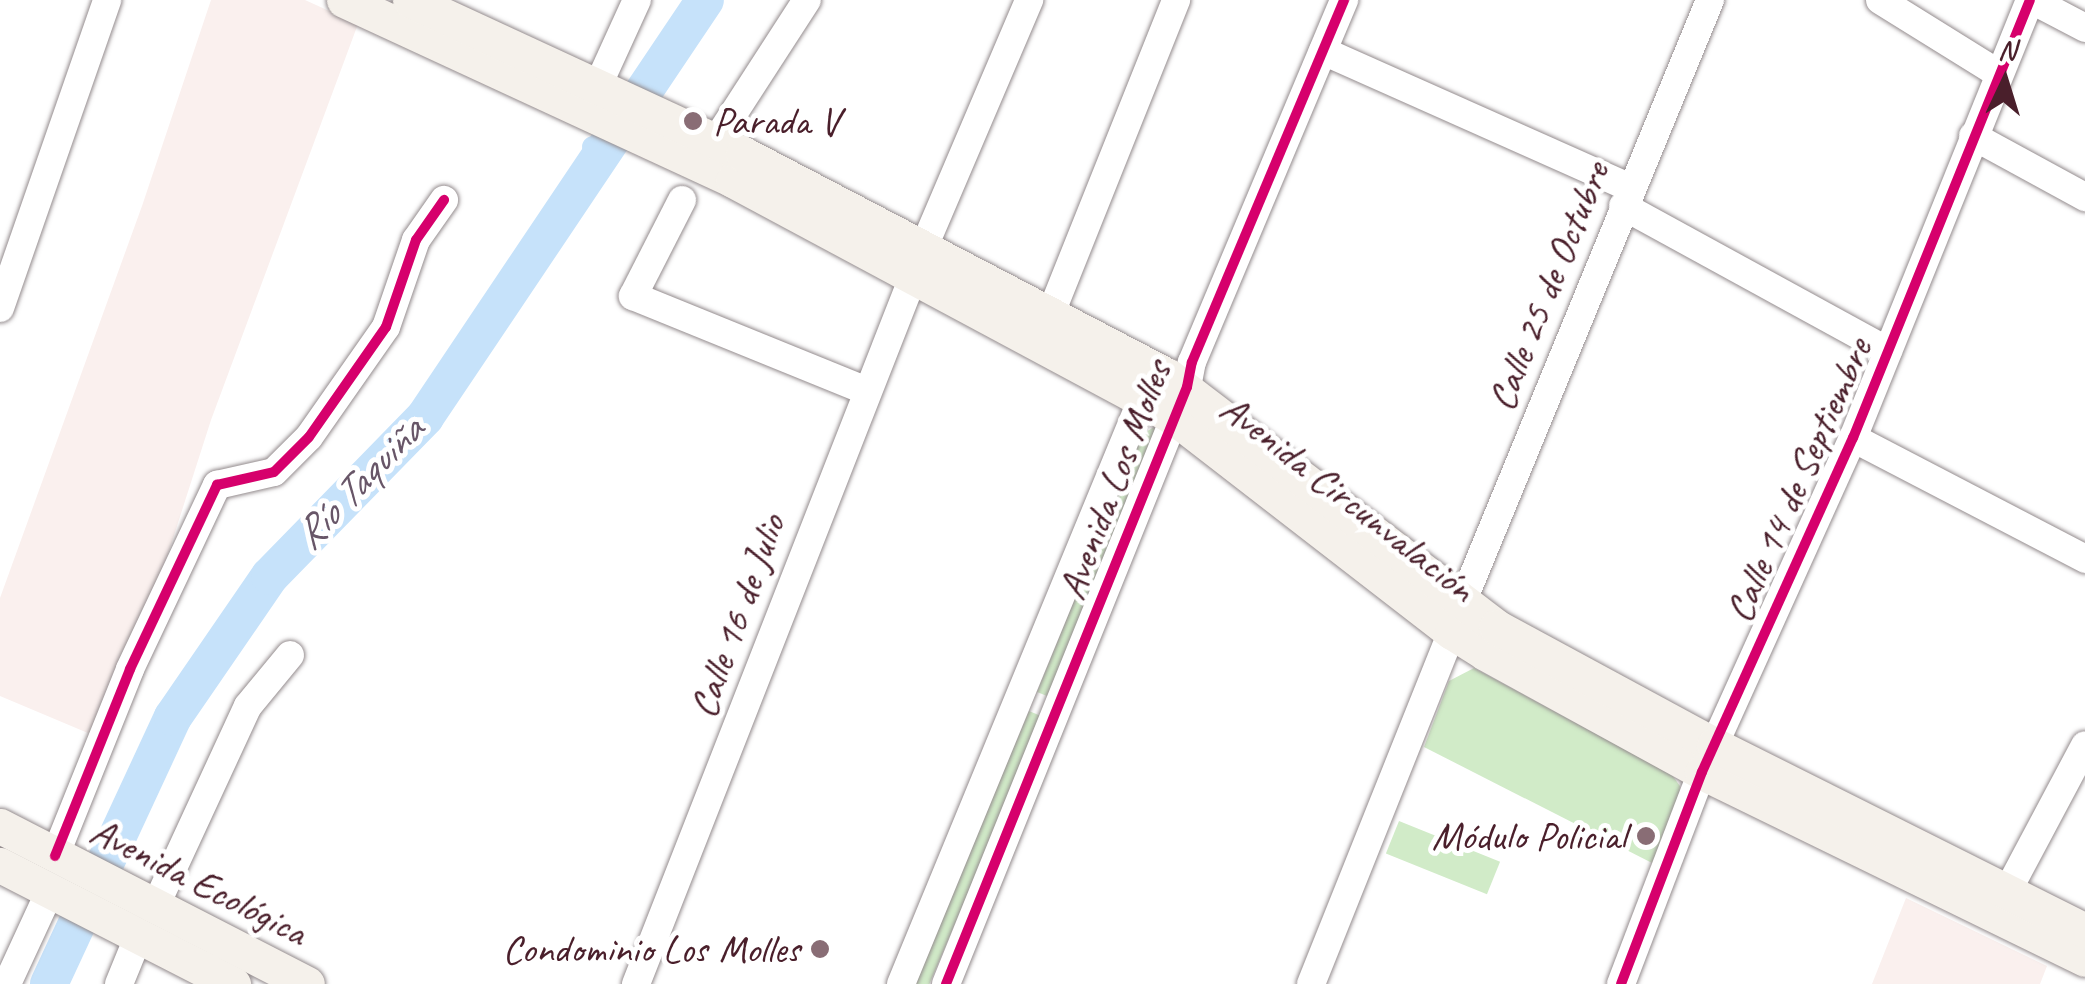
<!DOCTYPE html>
<html>
<head>
<meta charset="utf-8">
<style>
	body { margin:0 }
	#map { position:relative; width:2085px; height:984px; overflow:hidden; background:#fff; font-family:Caveat,sans-serif }
	div>[style] { position:absolute }
	.built>* { inset:0; background:#faf0ee }
	.green>* { inset:0; background:#d1ebc8; transform-origin:0 0 }
	.canal>* { height:22px; margin:-11px; padding:0 11px; transform-origin:11px; border-radius:11px; background:#c6e2fa }
	.river>* { height:38px; margin:-19px; padding:0 19px; transform-origin:19px; border-radius:19px; background:#c6e2fa }
	.roads { filter:drop-shadow(0 0 2px #948c8e) drop-shadow(0 0 2px #948c8e) }
	.minor>* { height:28px; margin:-14px; padding:0 14px; transform-origin:14px; border-radius:14px; background:#fff }
	.major>* { height:35px; margin:-17.5px; padding:0 17.5px; transform-origin:17.5px; border-radius:17.5px; background:#f5f1eb }
	.cycleway>* { height:10px; margin:-5px; padding:0 5px; transform-origin:5px; border-radius:5px; background:#d6006c }
	.dots>* { width:28px; height:28px; translate:-50% -50%; box-sizing:border-box; border:5px solid #fff; border-radius:50% }
	span { translate:-50% -50%; white-space:nowrap; text-align:center; line-height:1.15; -webkit-text-stroke:10px #fff; paint-order:stroke }
	.poi-label { font-size:40px; color:#4a1f2b }
	.left { translate:0 -50%; text-align:left }
	.right { translate:-100% -50%; text-align:right }
	.street-label { font-size:40px; color:#4a1f2b }
	.water-label { font-size:42px; color:#685668; font-style:italic }
	.north { position:absolute; left:1955px; top:30px; width:100px; height:100px; -webkit-text-stroke:8px #fff; paint-order:stroke; rotate:4deg; font-size:28px; font-weight:700; line-height:40px; text-align:center; color:#4a1f2b }
	.north::after { content:''; display:block; margin:auto; width:35px; height:45px; background:#4a1f2b; clip-path:polygon(50% 0,100% 100%,50% 72%,0 100%) }
</style>
</head>
<body>
<div id="map">
	<div class="built">
		<div style="clip-path:polygon(211px 0,305px 0,358px 24px,211px 420px,160px 579px,95px 736px,0 696px,0 598px,142px 206px)"></div>
		<div style="clip-path:polygon(1906px 898px,2047px 966px,2040px 984px,1872px 984px)"></div>
	</div>
	<div class="green">
		<div style="clip-path:polygon(1154px 427px,1160px 433px,1052px 698px,1037px 692px,1141px 435px)"></div>
		<div style="clip-path:polygon(1474px 668px,1672px 775px,1680px 786px,1679px 799px,1654px 864px,1424px 747px,1449px 681px)"></div>
		<div style="left:1029px;top:711px;width:15px;height:295px;rotate:23deg"></div>
		<div style="left:1399px;top:821px;width:109px;height:35px;rotate:22deg"></div>
	</div>
	<div class="canal">
		<div style="left:593px;top:147px;width:14px;rotate:36deg"></div>
	</div>
	<div class="river">
		<div style="left:49px;top:984px;width:294px;rotate:-65.1deg"></div>
		<div style="left:173px;top:717px;width:171px;rotate:-55.5deg"></div>
		<div style="left:270px;top:576px;width:222px;rotate:-45.7deg"></div>
		<div style="left:425px;top:417px;width:502px;rotate:-56.12deg"></div>
	</div>
	<div class="roads">
		<div class="minor">
			<div style="left:1880px;top:0;width:140px;rotate:31.9deg"></div>
			<div style="left:2032px;top:0;width:60px;rotate:27.8deg"></div>
			<div style="left:1323px;top:51px;width:337px;rotate:24deg"></div>
			<div style="left:590px;top:103px;width:113px;rotate:-65.5deg"></div>
			<div style="left:1973px;top:136px;width:128px;rotate:28.6deg"></div>
			<div style="left:715px;top:142px;width:169px;rotate:-57.1deg"></div>
			<div style="left:682px;top:200px;width:108px;rotate:117deg"></div>
			<div style="left:633px;top:296px;width:253px;rotate:22.1deg"></div>
			<div style="left:1623px;top:206px;width:302px;rotate:28.7deg"></div>
			<div style="left:923px;top:249px;width:271px;rotate:-66.9deg"></div>
			<div style="left:0;top:308px;width:326px;rotate:-70.8deg"></div>
			<div style="left:1051px;top:313px;width:337px;rotate:-68.2deg"></div>
			<div style="left:1853px;top:438px;width:262px;rotate:27.5deg"></div>
			<div style="left:1462px;top:603px;width:652px;rotate:-67.64deg"></div>
			<div style="left:55px;top:856px;width:201px;rotate:-68.1deg"></div>
			<div style="left:130px;top:669px;width:204px;rotate:-64.7deg"></div>
			<div style="left:217px;top:485px;width:58px;rotate:-12.8deg"></div>
			<div style="left:274px;top:472px;width:49px;rotate:-45deg"></div>
			<div style="left:309px;top:437px;width:134px;rotate:-55deg"></div>
			<div style="left:386px;top:327px;width:92px;rotate:-71deg"></div>
			<div style="left:416px;top:240px;width:49px;rotate:-55deg"></div>
			<div style="left:2007px;top:892px;width:166px;rotate:-62deg"></div>
			<div style="left:155px;top:907px;width:221px;rotate:-65.2deg"></div>
			<div style="left:248px;top:706px;width:66px;rotate:-50.5deg"></div>
			<div style="left:7px;top:984px;width:102px;rotate:-65.2deg"></div>
			<div style="left:119px;top:984px;width:53px;rotate:-67.8deg"></div>
			<div style="left:636px;top:984px;width:759px;rotate:-68.6deg"></div>
			<div style="left:901px;top:984px;width:633px;rotate:-67.61deg"></div>
			<div style="left:1142px;top:399px;width:16px;rotate:-43deg"></div>
			<div style="left:946px;top:984px;width:644px;rotate:-68.02deg"></div>
			<div style="left:1187px;top:387px;width:25px;rotate:-79deg"></div>
			<div style="left:1192px;top:362px;width:393px;rotate:-67.2deg"></div>
			<div style="left:1311px;top:984px;width:379px;rotate:-68.2deg"></div>
			<div style="left:1621px;top:984px;width:227px;rotate:-69.1deg"></div>
			<div style="left:1702px;top:772px;width:367px;rotate:-65.7deg"></div>
			<div style="left:1853px;top:438px;width:472px;rotate:-68deg"></div>
		</div>
		<div class="major">
			<div style="left:344px;top:0;width:429px;rotate:24.8deg"></div>
			<div style="left:733px;top:180px;width:464px;rotate:28.2deg"></div>
			<div style="left:1142px;top:399px;width:38px;rotate:30deg"></div>
			<div style="left:1175px;top:418px;width:350px;rotate:37.7deg"></div>
			<div style="left:1452px;top:632px;width:39px;rotate:32deg"></div>
			<div style="left:1485px;top:653px;width:247px;rotate:28.7deg"></div>
			<div style="left:1702px;top:772px;width:426px;rotate:26deg"></div>
			<div style="left:410px;top:0;width:367px;rotate:24.8deg"></div>
			<div style="left:743px;top:154px;width:479px;rotate:27.6deg"></div>
			<div style="left:1168px;top:376px;width:413px;rotate:37.4deg"></div>
			<div style="left:1496px;top:627px;width:248px;rotate:28.4deg"></div>
			<div style="left:1714px;top:745px;width:415px;rotate:26.6deg"></div>
			<div style="left:0;top:826px;width:345px;rotate:27.2deg"></div>
			<div style="left:0;top:865px;width:262px;rotate:27.1deg"></div>
		</div>
	</div>
	<div class="cycleway">
		<div style="left:55px;top:856px;width:201px;rotate:-68.1deg"></div>
		<div style="left:130px;top:669px;width:204px;rotate:-64.7deg"></div>
		<div style="left:217px;top:485px;width:58px;rotate:-12.8deg"></div>
		<div style="left:274px;top:472px;width:49px;rotate:-45deg"></div>
		<div style="left:309px;top:437px;width:134px;rotate:-55deg"></div>
		<div style="left:386px;top:327px;width:92px;rotate:-71deg"></div>
		<div style="left:416px;top:240px;width:49px;rotate:-55deg"></div>
		<div style="left:946px;top:984px;width:644px;rotate:-68.02deg"></div>
		<div style="left:1187px;top:387px;width:25px;rotate:-79deg"></div>
		<div style="left:1192px;top:362px;width:393px;rotate:-67.2deg"></div>
		<div style="left:1621px;top:984px;width:227px;rotate:-69.1deg"></div>
		<div style="left:1702px;top:772px;width:367px;rotate:-65.7deg"></div>
		<div style="left:1853px;top:438px;width:472px;rotate:-68deg"></div>
	</div>
	<div class="dots">
		<div style="left:693px;top:121px;background:#896d75"></div>
		<div style="left:1646px;top:836px;background:#896d75"></div>
		<div style="left:820px;top:949px;background:#896d75"></div>
	</div>
	<div class="poi-label">
		<span class="left" style="left:713px;top:121px">Parada V</span>
		<span class="right" style="left:1626px;top:836px">Módulo Policial</span>
		<span class="right" style="left:800px;top:949px">Condominio Los Molles</span>
	</div>
	<div class="street-label">
		<span style="left:1548px;top:286px;rotate:-68deg">Calle 25 de Octubre</span>
		<span style="left:1114px;top:480px;rotate:-69deg">Avenida Los Molles</span>
		<span style="left:1798px;top:480px;rotate:-66deg">Calle 14 de Septiembre</span>
		<span style="left:1348px;top:498px;rotate:38deg">Avenida Circunvalación</span>
		<span style="left:737px;top:616px;rotate:-70deg">Calle 16 de Julio</span>
		<span style="left:199px;top:881px;rotate:27deg">Avenida Ecológica</span>
	</div>
	<div class="water-label">
		<span style="left:359px;top:483px;rotate:-46deg">Río Taquiña</span>
	</div>
	<div class="north">N</div>
</div>
</body>
</html>
